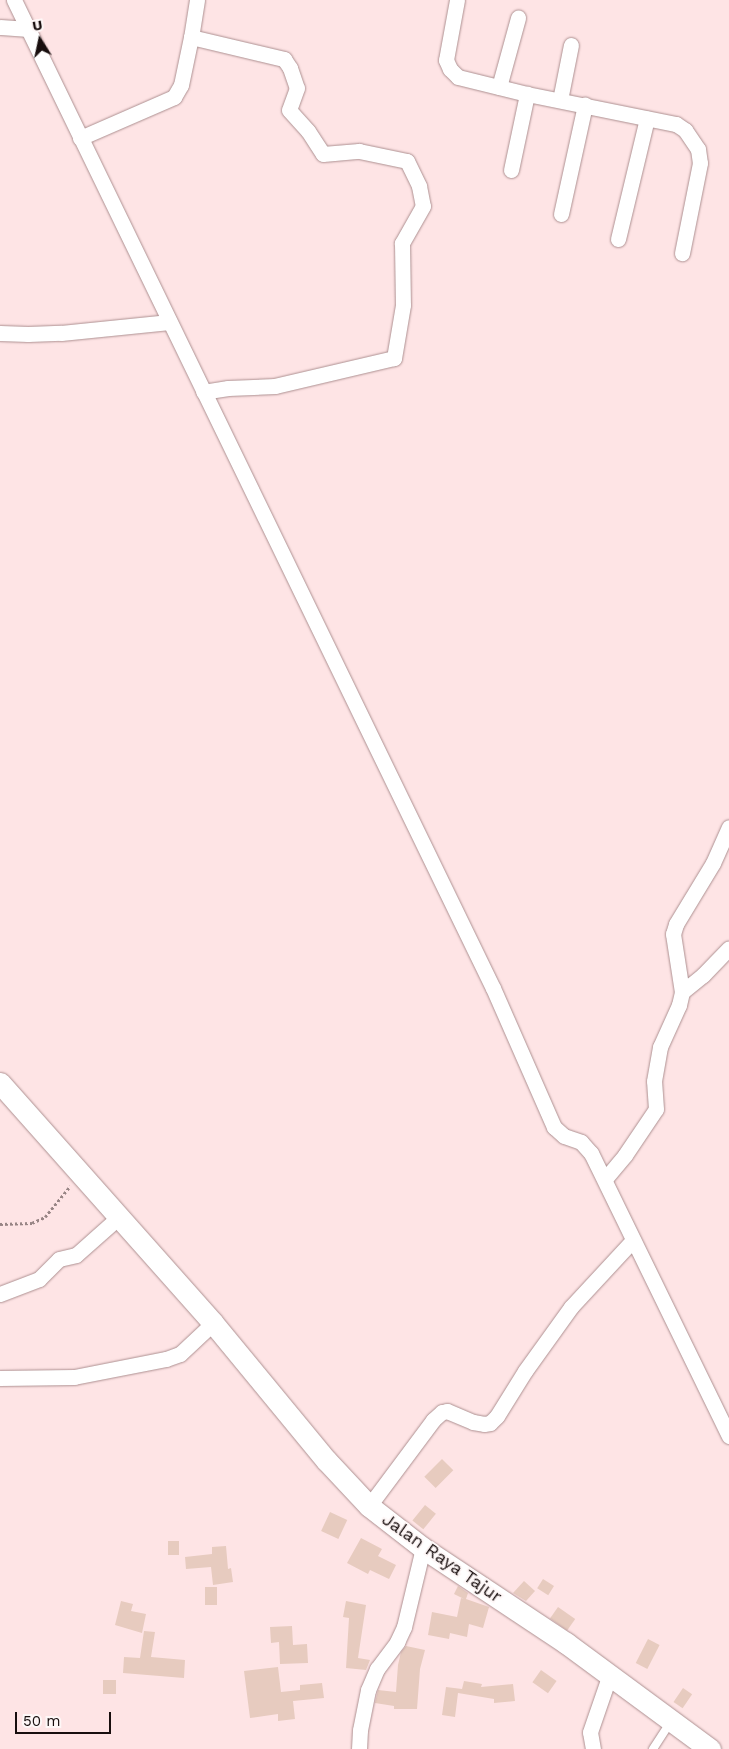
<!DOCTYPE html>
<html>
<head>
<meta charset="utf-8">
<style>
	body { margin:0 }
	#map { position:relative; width:729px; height:1749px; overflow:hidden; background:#fee4e5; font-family:"Work Sans",sans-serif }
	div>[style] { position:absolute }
	.building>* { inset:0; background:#e7cbbf; transform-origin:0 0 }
	.path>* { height:2.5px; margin-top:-1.25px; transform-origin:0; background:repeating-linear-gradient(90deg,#988585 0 2.5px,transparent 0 5px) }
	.roads { filter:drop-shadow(0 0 1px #ad9091) drop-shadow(0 0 1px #ad9091) }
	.lane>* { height:8px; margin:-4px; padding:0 4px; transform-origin:4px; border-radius:4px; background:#fff }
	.street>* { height:15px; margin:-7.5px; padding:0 7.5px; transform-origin:7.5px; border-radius:7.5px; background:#fff }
	.secondary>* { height:21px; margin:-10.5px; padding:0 10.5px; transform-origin:10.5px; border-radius:10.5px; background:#fff }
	span { translate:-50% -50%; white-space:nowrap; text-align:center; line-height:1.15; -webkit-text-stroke:4px #fef7f7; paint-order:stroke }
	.street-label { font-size:18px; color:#180e0e }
	.north { position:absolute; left:15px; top:15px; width:50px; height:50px; -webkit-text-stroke:4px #fef7f7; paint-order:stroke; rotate:350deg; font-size:14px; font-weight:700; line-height:20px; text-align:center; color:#180e0e }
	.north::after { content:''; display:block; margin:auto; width:18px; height:22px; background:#180e0e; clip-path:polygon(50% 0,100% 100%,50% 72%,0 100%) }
	.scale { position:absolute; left:15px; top:1712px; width:96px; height:22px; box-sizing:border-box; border:2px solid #180e0e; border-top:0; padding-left:6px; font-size:15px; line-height:18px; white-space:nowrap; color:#180e0e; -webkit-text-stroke:4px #fef7f7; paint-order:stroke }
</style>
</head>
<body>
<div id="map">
	<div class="building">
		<div style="left:442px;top:1459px;width:16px;height:25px;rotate:45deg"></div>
		<div style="left:425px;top:1505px;width:14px;height:20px;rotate:39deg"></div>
		<div style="left:330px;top:1512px;width:19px;height:21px;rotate:25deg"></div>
		<div style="clip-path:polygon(361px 1538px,382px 1549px,378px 1556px,396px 1565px,389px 1579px,370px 1570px,368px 1574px,347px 1563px)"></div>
		<div style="left:168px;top:1541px;width:11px;height:14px"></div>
		<div style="clip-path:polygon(226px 1546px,228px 1569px,231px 1568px,233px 1582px,213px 1585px,211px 1567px,186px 1569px,185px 1557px,212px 1554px,212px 1547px)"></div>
		<div style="left:543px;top:1579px;width:13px;height:11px;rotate:32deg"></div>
		<div style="clip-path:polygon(524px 1581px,535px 1591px,526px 1601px,513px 1593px)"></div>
		<div style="clip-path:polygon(458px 1586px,468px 1593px,466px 1599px,489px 1607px,483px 1628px,469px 1624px,467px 1637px,450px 1633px,449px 1639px,428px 1635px,432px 1612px,457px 1617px,461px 1598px,464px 1599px,454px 1594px)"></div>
		<div style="left:205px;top:1587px;width:12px;height:18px"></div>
		<div style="clip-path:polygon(121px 1601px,133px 1604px,131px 1611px,146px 1614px,142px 1633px,115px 1625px)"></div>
		<div style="clip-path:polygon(346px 1601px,366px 1605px,358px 1658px,370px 1660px,366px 1670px,346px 1668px,349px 1618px,343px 1617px)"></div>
		<div style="left:558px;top:1607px;width:21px;height:14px;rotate:35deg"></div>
		<div style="clip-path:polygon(292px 1626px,293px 1645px,307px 1644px,308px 1663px,280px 1664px,279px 1642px,271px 1643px,270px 1627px)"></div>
		<div style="clip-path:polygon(144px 1631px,155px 1632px,151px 1657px,185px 1660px,184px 1678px,123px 1673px,124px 1657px,140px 1658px)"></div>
		<div style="left:648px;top:1639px;width:13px;height:27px;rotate:27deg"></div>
		<div style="clip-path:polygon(406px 1646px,425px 1650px,420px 1669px,417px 1709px,394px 1709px,394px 1706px,375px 1703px,378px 1690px,396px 1692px,398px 1665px,401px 1652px)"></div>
		<div style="clip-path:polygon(278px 1667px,281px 1692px,300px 1690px,300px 1685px,322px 1683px,324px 1698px,293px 1701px,295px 1719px,278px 1721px,278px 1714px,250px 1718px,244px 1671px)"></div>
		<div style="left:541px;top:1670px;width:19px;height:15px;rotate:35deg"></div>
		<div style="left:103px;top:1680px;width:13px;height:14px"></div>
		<div style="clip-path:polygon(464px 1681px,482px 1684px,481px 1687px,513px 1684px,515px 1701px,494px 1703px,494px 1699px,458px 1693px,455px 1717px,442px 1715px,446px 1687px,462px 1689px)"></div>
		<div style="left:683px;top:1688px;width:11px;height:17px;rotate:34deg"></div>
	</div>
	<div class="path">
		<div style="left:0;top:1224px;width:32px;rotate:-2deg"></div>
		<div style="left:32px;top:1223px;width:14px;rotate:-25deg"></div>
		<div style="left:45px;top:1217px;width:40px;rotate:-51deg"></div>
	</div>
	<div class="roads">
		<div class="lane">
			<div style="left:653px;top:1749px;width:33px;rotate:-57deg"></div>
		</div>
		<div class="street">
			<div style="left:14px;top:0;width:1098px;rotate:64.14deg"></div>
			<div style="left:493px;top:988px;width:152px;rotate:66.3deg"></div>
			<div style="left:554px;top:1127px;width:13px;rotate:42deg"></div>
			<div style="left:564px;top:1136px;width:18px;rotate:19deg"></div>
			<div style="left:581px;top:1142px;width:15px;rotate:48deg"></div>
			<div style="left:591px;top:1153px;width:315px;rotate:64deg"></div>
			<div style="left:197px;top:0;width:37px;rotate:99deg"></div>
			<div style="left:191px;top:37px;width:96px;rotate:13.3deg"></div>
			<div style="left:284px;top:59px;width:11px;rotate:56deg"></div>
			<div style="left:290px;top:68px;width:21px;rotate:71deg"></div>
			<div style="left:297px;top:88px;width:23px;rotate:110deg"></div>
			<div style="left:289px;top:110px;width:28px;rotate:48deg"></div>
			<div style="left:308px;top:131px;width:27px;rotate:57deg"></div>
			<div style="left:323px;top:154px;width:36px;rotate:-5deg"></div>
			<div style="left:359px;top:151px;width:49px;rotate:11.8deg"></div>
			<div style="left:407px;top:161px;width:28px;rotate:64deg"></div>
			<div style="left:419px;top:186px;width:20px;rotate:79deg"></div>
			<div style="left:423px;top:206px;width:43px;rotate:119.6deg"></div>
			<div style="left:402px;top:243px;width:62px;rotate:89.1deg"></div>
			<div style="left:403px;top:305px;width:54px;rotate:99.6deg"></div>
			<div style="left:394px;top:358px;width:122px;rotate:166.8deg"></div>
			<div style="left:275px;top:386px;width:47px;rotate:177.6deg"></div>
			<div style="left:228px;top:388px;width:25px;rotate:171deg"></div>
			<div style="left:457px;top:0;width:61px;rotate:100.4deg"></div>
			<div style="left:446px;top:60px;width:10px;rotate:66deg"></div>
			<div style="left:450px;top:69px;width:11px;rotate:45deg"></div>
			<div style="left:458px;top:77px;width:71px;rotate:13.8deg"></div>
			<div style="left:527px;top:94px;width:152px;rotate:11.4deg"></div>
			<div style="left:676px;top:124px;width:11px;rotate:34deg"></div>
			<div style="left:685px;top:130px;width:23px;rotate:56deg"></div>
			<div style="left:698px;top:149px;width:14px;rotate:82deg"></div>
			<div style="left:700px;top:163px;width:92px;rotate:101.3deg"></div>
			<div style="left:0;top:27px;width:28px;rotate:4deg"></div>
			<div style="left:499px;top:87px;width:72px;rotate:-74.6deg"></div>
			<div style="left:560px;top:100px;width:56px;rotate:-78.7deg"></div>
			<div style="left:80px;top:138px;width:103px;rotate:-23.6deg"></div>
			<div style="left:174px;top:97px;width:14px;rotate:-60deg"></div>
			<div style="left:181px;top:85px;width:49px;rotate:-78.2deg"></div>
			<div style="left:511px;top:170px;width:78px;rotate:-78.1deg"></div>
			<div style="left:561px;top:214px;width:112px;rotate:-77.6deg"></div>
			<div style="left:618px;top:239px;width:124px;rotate:-76.5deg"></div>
			<div style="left:0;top:333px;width:28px;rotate:2deg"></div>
			<div style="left:28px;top:334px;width:33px;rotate:-2deg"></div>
			<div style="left:61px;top:333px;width:109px;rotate:-5.8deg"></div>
			<div style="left:682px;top:992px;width:27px;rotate:-39deg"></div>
			<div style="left:703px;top:975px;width:37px;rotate:-46deg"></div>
			<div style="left:605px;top:1179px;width:31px;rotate:-50deg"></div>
			<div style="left:625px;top:1155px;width:55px;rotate:-56deg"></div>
			<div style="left:656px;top:1109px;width:28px;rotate:-94deg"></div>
			<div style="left:654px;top:1081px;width:35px;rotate:-80deg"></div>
			<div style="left:660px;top:1047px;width:46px;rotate:-65.7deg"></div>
			<div style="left:679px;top:1005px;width:13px;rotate:-77deg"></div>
			<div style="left:682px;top:992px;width:59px;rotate:-98.8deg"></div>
			<div style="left:673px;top:934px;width:10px;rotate:-73deg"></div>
			<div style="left:676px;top:924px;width:71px;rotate:-58.8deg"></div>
			<div style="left:713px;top:863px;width:39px;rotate:-66deg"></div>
			<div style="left:0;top:1294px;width:42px;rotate:-21deg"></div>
			<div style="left:39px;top:1279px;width:28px;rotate:-45deg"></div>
			<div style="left:59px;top:1259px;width:17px;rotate:-13deg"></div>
			<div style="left:76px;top:1255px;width:57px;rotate:-41.5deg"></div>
			<div style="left:0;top:1378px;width:74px;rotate:-0.8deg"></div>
			<div style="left:74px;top:1377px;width:94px;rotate:-11.1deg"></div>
			<div style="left:166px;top:1359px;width:15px;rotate:-20deg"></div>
			<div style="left:180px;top:1354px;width:45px;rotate:-43.2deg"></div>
			<div style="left:369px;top:1506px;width:107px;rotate:-53.3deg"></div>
			<div style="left:433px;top:1420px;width:12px;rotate:-42deg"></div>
			<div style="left:442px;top:1412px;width:5px;rotate:-11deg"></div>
			<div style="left:447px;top:1411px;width:28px;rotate:23deg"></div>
			<div style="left:473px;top:1422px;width:11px;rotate:10deg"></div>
			<div style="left:484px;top:1424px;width:6px;rotate:-9deg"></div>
			<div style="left:490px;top:1423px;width:10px;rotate:-45deg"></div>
			<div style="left:497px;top:1416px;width:53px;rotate:-58.1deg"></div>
			<div style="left:525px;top:1371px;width:79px;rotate:-54.3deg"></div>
			<div style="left:571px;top:1307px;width:91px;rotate:-47.2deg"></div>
			<div style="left:359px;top:1749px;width:19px;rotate:-87deg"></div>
			<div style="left:360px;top:1730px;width:41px;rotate:-78.7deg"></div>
			<div style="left:368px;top:1690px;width:23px;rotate:-67deg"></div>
			<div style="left:377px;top:1669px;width:34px;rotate:-53deg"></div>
			<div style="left:397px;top:1642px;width:17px;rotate:-65deg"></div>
			<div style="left:404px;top:1627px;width:81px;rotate:-76.5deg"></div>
			<div style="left:593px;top:1749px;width:17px;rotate:-100deg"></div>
			<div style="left:590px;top:1732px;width:61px;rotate:-71deg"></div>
		</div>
		<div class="secondary">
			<div style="left:0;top:1083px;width:321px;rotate:48.4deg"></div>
			<div style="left:213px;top:1323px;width:178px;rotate:50.5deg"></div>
			<div style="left:326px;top:1460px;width:63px;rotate:46.9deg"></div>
			<div style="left:369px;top:1506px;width:68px;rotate:37.9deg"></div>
			<div style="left:423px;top:1548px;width:172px;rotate:33.6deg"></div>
			<div style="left:566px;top:1643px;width:179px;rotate:36.4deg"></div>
		</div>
	</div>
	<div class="street-label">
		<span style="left:442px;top:1558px;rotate:35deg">Jalan Raya Tajur</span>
	</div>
	<div class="north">U</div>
	<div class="scale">50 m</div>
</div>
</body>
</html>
